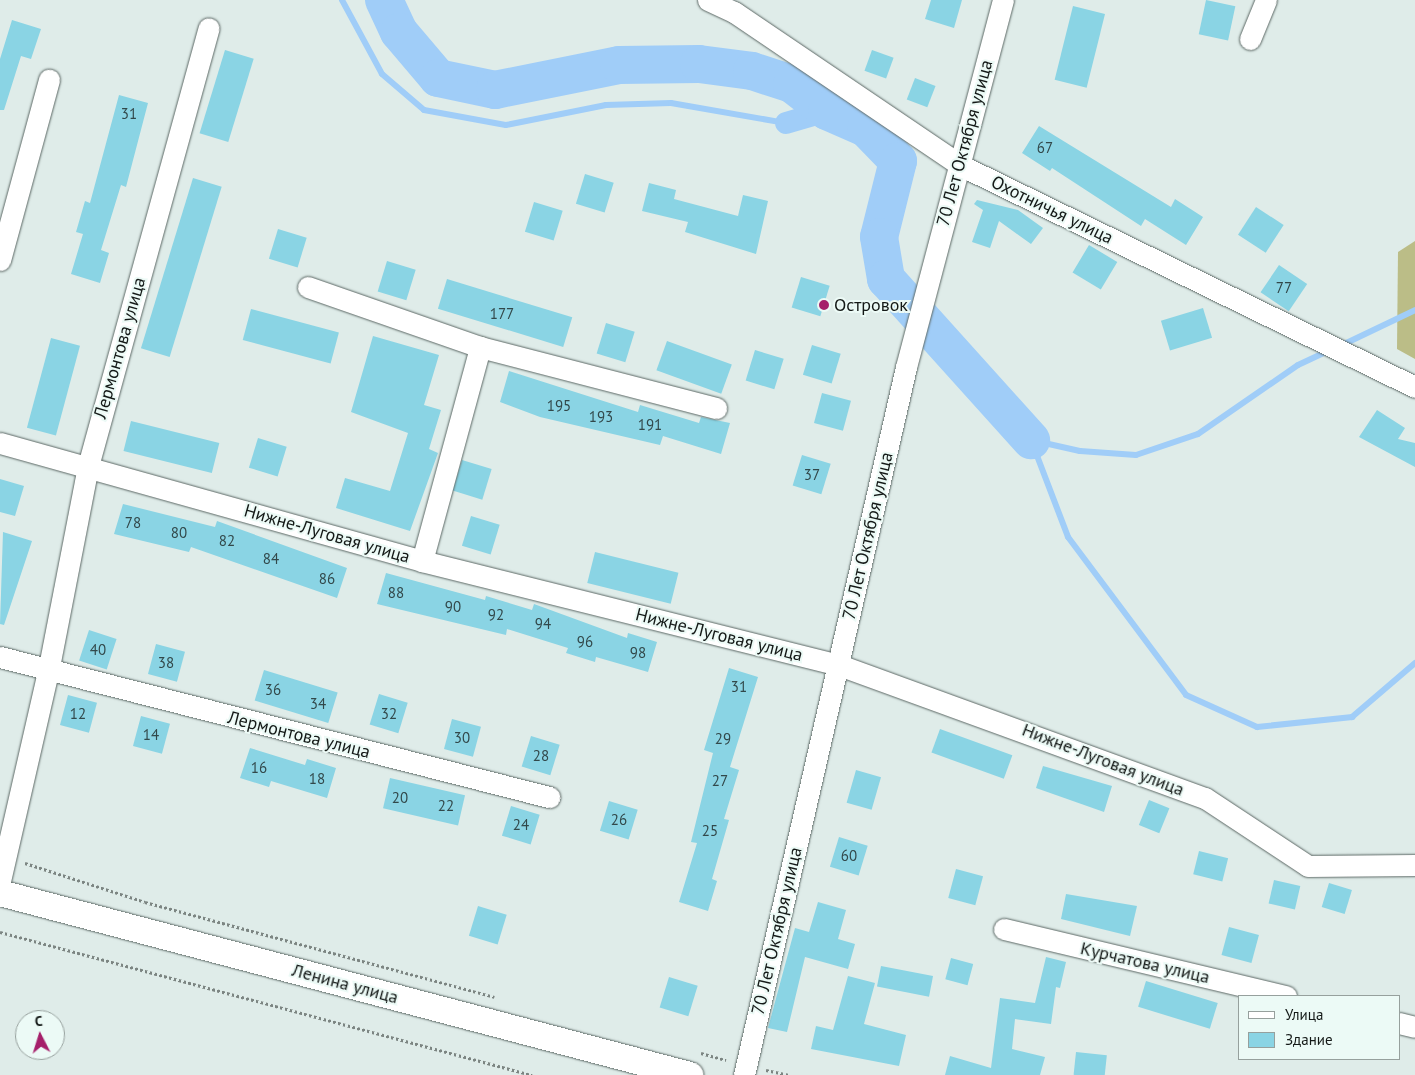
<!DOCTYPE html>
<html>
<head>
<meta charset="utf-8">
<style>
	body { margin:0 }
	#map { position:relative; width:1415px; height:1075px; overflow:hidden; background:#dfece9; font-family:"PT Sans",sans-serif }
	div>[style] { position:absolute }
	.green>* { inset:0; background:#bbbd87 }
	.stream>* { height:6px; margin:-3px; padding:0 3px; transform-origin:3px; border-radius:3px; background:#a0cdf8 }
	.canal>* { height:22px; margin:-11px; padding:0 11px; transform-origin:11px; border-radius:11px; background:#a0cdf8 }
	.river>* { height:38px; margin:-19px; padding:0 19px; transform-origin:19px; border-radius:19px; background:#a0cdf8 }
	.building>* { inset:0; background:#8ad4e4; transform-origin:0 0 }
	.path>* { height:3px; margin-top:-1.5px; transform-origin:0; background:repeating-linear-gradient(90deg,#7c8582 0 2.5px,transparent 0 5px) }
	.roads { filter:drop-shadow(0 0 1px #5c6865) drop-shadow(0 0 1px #5c6865) }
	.minor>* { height:21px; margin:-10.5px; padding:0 10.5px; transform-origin:10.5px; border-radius:10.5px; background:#fff }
	.major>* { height:26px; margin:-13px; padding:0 13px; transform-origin:13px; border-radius:13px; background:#fff }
	.dots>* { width:14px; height:14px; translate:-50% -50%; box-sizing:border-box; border:2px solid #ecfaf6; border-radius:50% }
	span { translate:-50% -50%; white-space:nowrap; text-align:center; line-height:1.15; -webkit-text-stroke:4px #ecfaf6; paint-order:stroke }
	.number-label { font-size:15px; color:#32484a }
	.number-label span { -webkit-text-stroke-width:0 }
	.street-label { font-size:18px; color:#141917 }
	.poi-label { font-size:18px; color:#141917 }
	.left { translate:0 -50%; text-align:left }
	.legend { position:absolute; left:1238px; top:995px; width:162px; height:65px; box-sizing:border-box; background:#ecfaf6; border:1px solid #96a09d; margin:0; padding:6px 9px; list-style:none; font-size:15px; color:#141917 }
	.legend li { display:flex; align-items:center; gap:10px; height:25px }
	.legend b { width:25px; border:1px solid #96a09d }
	.north { position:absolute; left:15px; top:1010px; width:50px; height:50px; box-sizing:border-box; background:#ecfaf6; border:1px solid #96a09d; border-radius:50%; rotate:355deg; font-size:14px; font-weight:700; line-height:20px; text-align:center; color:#141917 }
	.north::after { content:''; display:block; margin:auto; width:18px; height:22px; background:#a51f6a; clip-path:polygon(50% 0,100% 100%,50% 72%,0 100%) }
</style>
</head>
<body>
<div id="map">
	<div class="green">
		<div style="clip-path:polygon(1415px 241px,1415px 359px,1397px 349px,1398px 252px)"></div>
	</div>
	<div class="stream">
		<div style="left:342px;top:0;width:84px;rotate:61.6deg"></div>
		<div style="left:382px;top:74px;width:55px;rotate:40.6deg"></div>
		<div style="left:424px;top:110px;width:83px;rotate:10.4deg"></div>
		<div style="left:506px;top:125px;width:102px;rotate:-11.3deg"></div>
		<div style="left:606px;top:105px;width:65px;rotate:-1.8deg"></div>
		<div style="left:671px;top:103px;width:117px;rotate:9.9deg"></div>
		<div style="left:1340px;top:346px;width:83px;rotate:-25.6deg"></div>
		<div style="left:1031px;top:440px;width:104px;rotate:69.1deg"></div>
		<div style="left:1068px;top:537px;width:197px;rotate:53.2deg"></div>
		<div style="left:1186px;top:695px;width:78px;rotate:24.3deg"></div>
		<div style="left:1257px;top:727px;width:96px;rotate:-6deg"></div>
		<div style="left:1352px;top:717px;width:83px;rotate:-40.6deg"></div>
		<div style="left:1031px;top:440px;width:50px;rotate:12.7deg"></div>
		<div style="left:1080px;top:451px;width:56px;rotate:4.1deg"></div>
		<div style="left:1136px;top:455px;width:65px;rotate:-18.7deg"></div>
		<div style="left:1198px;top:434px;width:121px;rotate:-34.6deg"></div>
		<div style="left:1298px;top:365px;width:33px;rotate:-25deg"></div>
	</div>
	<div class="canal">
		<div style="left:786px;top:123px;width:43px;rotate:-16.3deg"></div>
	</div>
	<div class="river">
		<div style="left:384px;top:0;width:35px;rotate:65deg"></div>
		<div style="left:399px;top:32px;width:60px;rotate:49.7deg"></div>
		<div style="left:438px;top:78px;width:58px;rotate:11.9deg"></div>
		<div style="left:495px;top:90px;width:126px;rotate:-11.4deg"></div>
		<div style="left:619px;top:65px;width:80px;rotate:-0.7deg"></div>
		<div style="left:699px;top:64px;width:53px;rotate:7.5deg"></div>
		<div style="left:752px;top:71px;width:42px;rotate:18deg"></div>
		<div style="left:792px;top:84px;width:44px;rotate:37.6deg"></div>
		<div style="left:827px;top:111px;width:43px;rotate:23.6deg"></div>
		<div style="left:866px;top:128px;width:46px;rotate:45.9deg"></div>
		<div style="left:898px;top:161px;width:78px;rotate:104deg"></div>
		<div style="left:879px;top:237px;width:43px;rotate:80.5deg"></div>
		<div style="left:886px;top:279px;width:217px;rotate:48deg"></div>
	</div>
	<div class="building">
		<div style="clip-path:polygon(931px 0,962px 0,954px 28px,925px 19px)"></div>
		<div style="left:1206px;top:0;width:30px;height:35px;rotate:12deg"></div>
		<div style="left:1073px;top:6px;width:33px;height:76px;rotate:14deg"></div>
		<div style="clip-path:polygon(12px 20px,41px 29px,31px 59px,21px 56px,4px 110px,0 110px,0 59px)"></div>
		<div style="left:225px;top:50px;width:30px;height:87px;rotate:17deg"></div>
		<div style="left:872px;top:50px;width:23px;height:22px;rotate:20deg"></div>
		<div style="left:915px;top:78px;width:22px;height:23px;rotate:21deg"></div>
		<div style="clip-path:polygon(119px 95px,148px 103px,126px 187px,121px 185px,101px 250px,109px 253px,100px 283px,71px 274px,83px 234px,76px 232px,85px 201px,90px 203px)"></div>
		<div style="clip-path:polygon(1039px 126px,1171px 207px,1175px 199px,1203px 217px,1186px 245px,1145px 219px,1141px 226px,1052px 168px,1050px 171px,1022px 153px)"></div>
		<div style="left:585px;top:174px;width:30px;height:31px;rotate:17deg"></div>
		<div style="left:193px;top:178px;width:30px;height:178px;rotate:17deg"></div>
		<div style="clip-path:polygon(649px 183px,676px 190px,674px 199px,738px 216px,743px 195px,768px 201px,756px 254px,685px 232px,688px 222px,642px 211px)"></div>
		<div style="clip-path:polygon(977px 200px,1018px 210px,1043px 228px,1031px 244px,999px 221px,990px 248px,972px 242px,983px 210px,974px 204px)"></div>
		<div style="left:534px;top:202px;width:30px;height:31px;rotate:17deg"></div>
		<div style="left:1256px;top:207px;width:33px;height:33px;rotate:33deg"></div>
		<div style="left:278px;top:229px;width:30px;height:31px;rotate:17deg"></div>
		<div style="left:1089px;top:245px;width:33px;height:32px;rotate:31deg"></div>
		<div style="left:387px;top:261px;width:30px;height:32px;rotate:17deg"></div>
		<div style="left:1279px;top:265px;width:34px;height:33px;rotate:34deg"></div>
		<div style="left:801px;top:277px;width:30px;height:32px;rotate:17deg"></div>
		<div style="left:447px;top:279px;width:131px;height:31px;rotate:17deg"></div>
		<div style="left:1203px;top:308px;width:31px;height:44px;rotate:73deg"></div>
		<div style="left:251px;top:309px;width:91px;height:32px;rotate:15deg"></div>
		<div style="left:606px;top:323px;width:30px;height:32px;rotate:17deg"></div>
		<div style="clip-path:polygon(373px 336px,439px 355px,424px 405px,441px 410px,429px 449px,438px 453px,410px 531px,336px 508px,345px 478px,390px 491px,408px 433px,351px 412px)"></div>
		<div style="left:51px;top:338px;width:30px;height:93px;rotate:15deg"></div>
		<div style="left:667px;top:341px;width:69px;height:31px;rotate:20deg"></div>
		<div style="left:812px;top:345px;width:30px;height:31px;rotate:17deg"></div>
		<div style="left:755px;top:350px;width:30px;height:32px;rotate:17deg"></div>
		<div style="clip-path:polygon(509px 371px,638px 412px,640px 405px,699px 423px,701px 417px,730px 423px,721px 454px,663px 436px,660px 445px,540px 417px,500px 402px)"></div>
		<div style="left:822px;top:393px;width:30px;height:31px;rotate:15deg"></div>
		<div style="clip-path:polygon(1377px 410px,1405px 428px,1398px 439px,1415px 443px,1415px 467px,1359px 437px)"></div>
		<div style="left:131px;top:421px;width:91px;height:31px;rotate:14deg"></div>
		<div style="left:258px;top:438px;width:30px;height:31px;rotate:17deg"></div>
		<div style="left:802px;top:455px;width:30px;height:32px;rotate:17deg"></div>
		<div style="left:462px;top:460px;width:31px;height:32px;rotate:17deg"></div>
		<div style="clip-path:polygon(0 479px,24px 486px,15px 516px,0 512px)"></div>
		<div style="clip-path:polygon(123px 504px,215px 527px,217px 521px,347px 568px,337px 598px,191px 547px,189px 552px,114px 534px)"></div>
		<div style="left:471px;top:516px;width:30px;height:31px;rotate:17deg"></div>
		<div style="clip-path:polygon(3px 532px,32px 541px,4px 625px,0 624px)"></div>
		<div style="left:595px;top:552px;width:86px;height:32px;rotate:14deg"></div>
		<div style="clip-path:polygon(386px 573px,485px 600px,486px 596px,532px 610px,534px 604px,627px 638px,628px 633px,657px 642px,648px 672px,596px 657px,595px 662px,566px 653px,568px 648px,507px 629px,506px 635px,377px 604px)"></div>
		<div style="left:89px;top:630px;width:29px;height:32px;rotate:18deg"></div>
		<div style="left:156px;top:644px;width:30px;height:31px;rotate:15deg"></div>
		<div style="clip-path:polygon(729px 668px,758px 677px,730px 767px,739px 770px,724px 819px,729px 820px,712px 879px,717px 881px,708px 911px,679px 902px,697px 843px,691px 842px,713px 753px,704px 750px)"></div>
		<div style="left:264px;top:670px;width:77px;height:32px;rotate:17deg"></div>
		<div style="left:379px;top:694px;width:30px;height:32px;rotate:17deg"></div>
		<div style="left:68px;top:695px;width:30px;height:31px;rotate:15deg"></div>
		<div style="left:141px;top:716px;width:30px;height:31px;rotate:15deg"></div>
		<div style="left:452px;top:719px;width:30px;height:31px;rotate:15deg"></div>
		<div style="left:940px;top:729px;width:77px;height:25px;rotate:20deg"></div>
		<div style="left:531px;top:736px;width:30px;height:32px;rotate:17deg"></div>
		<div style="clip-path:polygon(250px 748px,305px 765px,307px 759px,336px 768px,327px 798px,271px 781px,269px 787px,240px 778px)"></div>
		<div style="clip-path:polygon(1043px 766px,1112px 786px,1104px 812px,1036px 788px)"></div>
		<div style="left:856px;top:770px;width:26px;height:34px;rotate:16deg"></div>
		<div style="left:390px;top:778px;width:77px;height:31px;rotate:13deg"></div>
		<div style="left:1149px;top:800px;width:22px;height:27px;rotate:22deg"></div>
		<div style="left:609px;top:801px;width:30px;height:31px;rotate:17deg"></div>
		<div style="left:511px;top:806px;width:30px;height:31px;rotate:17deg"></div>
		<div style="left:839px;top:837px;width:30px;height:31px;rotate:17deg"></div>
		<div style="left:1199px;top:851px;width:30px;height:24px;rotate:14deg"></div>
		<div style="left:956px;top:869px;width:28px;height:30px;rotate:15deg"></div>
		<div style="left:1274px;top:880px;width:27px;height:24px;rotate:13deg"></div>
		<div style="left:1329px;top:883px;width:24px;height:25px;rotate:17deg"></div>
		<div style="clip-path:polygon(1066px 894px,1137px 906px,1130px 936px,1061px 919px)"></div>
		<div style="clip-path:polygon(818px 902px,846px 910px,838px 939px,855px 944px,848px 969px,805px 957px,787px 1032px,768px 1028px,795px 928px,809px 932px)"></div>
		<div style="left:478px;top:906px;width:30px;height:31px;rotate:17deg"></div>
		<div style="left:1229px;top:927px;width:31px;height:29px;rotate:15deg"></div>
		<div style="clip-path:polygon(1046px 957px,1066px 962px,1060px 988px,1056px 987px,1051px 1024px,1015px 1019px,1012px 1049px,1045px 1057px,1040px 1075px,945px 1075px,950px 1056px,991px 1068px,1000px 998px,1035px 1003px)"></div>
		<div style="left:951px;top:958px;width:23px;height:22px;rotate:15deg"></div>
		<div style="left:881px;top:966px;width:53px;height:21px;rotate:11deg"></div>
		<div style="clip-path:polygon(848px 976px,875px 983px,864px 1024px,906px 1035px,899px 1066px,811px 1049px,816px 1026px,833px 1030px)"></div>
		<div style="left:669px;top:977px;width:30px;height:32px;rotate:17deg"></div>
		<div style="left:1146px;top:981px;width:75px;height:27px;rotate:17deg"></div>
		<div style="left:1076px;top:1052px;width:31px;height:23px;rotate:6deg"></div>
	</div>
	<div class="path">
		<div style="left:25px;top:863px;width:126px;rotate:18deg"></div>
		<div style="left:145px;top:902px;width:362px;rotate:15.2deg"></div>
		<div style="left:0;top:932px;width:551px;rotate:15.05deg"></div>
		<div style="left:701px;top:1053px;width:26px;rotate:16deg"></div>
		<div style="left:766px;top:1070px;width:25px;rotate:12deg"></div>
	</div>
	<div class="roads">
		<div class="minor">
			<div style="left:708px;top:0;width:29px;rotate:25deg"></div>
			<div style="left:734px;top:12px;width:273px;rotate:34.1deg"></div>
			<div style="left:960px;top:165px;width:506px;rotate:26.01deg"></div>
			<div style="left:1250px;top:39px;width:42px;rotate:-67.7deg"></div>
			<div style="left:0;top:260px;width:187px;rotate:-74.8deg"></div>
			<div style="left:308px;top:287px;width:182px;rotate:19.2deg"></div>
			<div style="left:480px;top:347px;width:244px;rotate:14.5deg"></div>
			<div style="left:0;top:443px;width:438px;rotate:15.6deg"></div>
			<div style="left:422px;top:561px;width:430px;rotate:14deg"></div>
			<div style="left:839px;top:665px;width:389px;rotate:20deg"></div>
			<div style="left:1205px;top:798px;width:123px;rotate:33.4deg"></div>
			<div style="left:1308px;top:866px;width:107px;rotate:-0.5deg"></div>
			<div style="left:422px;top:561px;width:222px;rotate:-74.8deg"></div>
			<div style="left:0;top:657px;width:567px;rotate:14.31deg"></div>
			<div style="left:0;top:881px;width:214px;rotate:-77.1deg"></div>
			<div style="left:48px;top:672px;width:210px;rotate:-79deg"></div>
			<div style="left:88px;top:466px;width:454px;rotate:-74.6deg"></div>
			<div style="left:1004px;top:929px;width:290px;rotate:13.4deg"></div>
			<div style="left:1399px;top:1023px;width:16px;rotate:14deg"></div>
			<div style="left:744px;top:1075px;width:726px;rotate:-77.11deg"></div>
			<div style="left:906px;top:367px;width:380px;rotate:-75.2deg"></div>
		</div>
		<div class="major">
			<div style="left:0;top:893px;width:714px;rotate:14.78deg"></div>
		</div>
	</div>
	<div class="dots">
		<div style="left:824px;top:305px;background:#a51f6a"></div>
	</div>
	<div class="number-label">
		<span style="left:129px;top:114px">31</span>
		<span style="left:1045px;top:148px">67</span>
		<span style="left:1284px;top:288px">77</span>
		<span style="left:502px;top:314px">177</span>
		<span style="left:559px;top:406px">195</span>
		<span style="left:601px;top:417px">193</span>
		<span style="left:650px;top:425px">191</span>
		<span style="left:812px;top:475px">37</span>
		<span style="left:133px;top:523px">78</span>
		<span style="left:179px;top:533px">80</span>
		<span style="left:227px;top:541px">82</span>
		<span style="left:271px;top:559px">84</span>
		<span style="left:327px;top:579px">86</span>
		<span style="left:396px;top:593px">88</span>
		<span style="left:453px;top:607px">90</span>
		<span style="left:496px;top:615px">92</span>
		<span style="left:543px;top:624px">94</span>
		<span style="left:585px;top:642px">96</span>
		<span style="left:98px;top:650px">40</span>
		<span style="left:638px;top:653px">98</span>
		<span style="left:166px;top:663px">38</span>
		<span style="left:739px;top:687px">31</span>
		<span style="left:273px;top:690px">36</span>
		<span style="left:318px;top:704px">34</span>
		<span style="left:78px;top:714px">12</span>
		<span style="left:389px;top:714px">32</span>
		<span style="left:151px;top:735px">14</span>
		<span style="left:462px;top:738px">30</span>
		<span style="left:723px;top:739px">29</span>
		<span style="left:541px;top:756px">28</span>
		<span style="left:259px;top:768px">16</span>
		<span style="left:317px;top:779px">18</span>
		<span style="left:720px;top:781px">27</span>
		<span style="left:400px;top:798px">20</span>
		<span style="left:446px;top:806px">22</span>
		<span style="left:619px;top:820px">26</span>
		<span style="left:521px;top:825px">24</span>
		<span style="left:710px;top:831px">25</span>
		<span style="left:849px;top:856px">60</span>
	</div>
	<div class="street-label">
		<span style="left:965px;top:143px;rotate:-75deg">70 Лет Октября улица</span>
		<span style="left:1052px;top:210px;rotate:26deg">Охотничья улица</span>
		<span style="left:120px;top:348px;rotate:-74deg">Лермонтова улица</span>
		<span style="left:327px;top:534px;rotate:16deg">Нижне-Луговая улица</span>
		<span style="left:868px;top:536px;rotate:-77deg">70 Лет Октября улица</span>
		<span style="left:719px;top:635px;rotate:14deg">Нижне-Луговая улица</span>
		<span style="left:299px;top:735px;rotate:14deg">Лермонтова улица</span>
		<span style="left:1103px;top:760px;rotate:21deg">Нижне-Луговая улица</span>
		<span style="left:777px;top:931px;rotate:-77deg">70 Лет Октября улица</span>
		<span style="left:1145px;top:963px;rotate:13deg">Курчатова улица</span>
		<span style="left:345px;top:984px;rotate:15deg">Ленина улица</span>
	</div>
	<div class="poi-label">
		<span class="left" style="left:834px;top:305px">Островок</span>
	</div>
	<ul class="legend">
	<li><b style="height:6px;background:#fff"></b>Улица</li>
	<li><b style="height:14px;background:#8ad4e4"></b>Здание</li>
	</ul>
	<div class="north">С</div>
</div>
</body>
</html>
